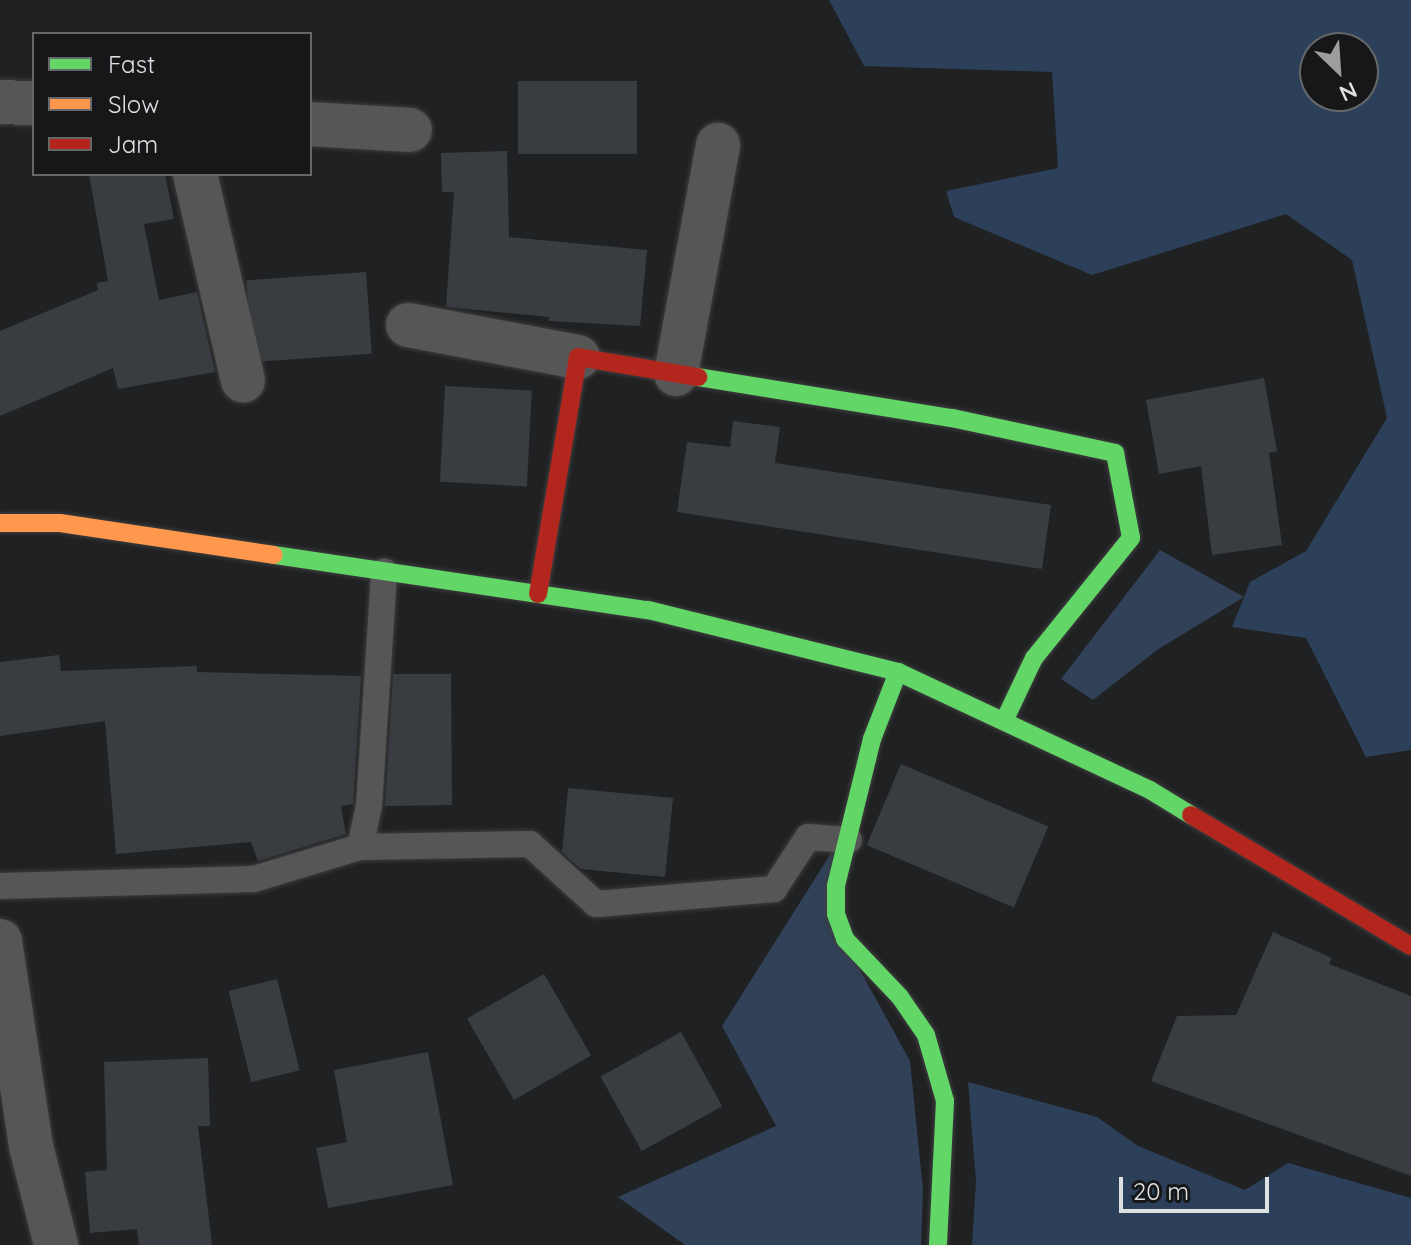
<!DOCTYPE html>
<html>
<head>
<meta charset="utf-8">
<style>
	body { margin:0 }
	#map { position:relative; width:1411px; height:1245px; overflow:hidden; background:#202122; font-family:Quicksand,sans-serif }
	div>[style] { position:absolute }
	.green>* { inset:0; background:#304158 }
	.forest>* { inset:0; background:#2d4059 }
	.building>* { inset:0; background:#393d42; transform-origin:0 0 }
	.roads { filter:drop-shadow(0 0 2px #3d3d3e) drop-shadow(0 0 2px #3d3d3e) }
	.lane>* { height:26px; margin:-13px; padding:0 13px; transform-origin:13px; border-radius:13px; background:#565657 }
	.street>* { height:44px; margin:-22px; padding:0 22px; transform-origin:22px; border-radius:22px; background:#565657 }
	.fast>* { height:18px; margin:-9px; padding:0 9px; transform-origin:9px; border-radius:9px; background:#63d668 }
	.slow>* { height:18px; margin:-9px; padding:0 9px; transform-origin:9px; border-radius:9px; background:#ff974d }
	.jam>* { height:18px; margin:-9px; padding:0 9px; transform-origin:9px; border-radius:9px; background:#b3261e }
	span { translate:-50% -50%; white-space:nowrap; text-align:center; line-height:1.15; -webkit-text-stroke:6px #151719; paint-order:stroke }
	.legend { position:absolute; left:32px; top:32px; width:280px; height:144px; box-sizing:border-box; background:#151719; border:2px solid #666769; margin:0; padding:10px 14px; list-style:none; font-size:24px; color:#dfe0e2 }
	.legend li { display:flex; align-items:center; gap:16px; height:40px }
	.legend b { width:40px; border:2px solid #666769 }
	.north { position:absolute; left:1299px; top:32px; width:80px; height:80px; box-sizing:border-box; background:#151719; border:2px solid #666769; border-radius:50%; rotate:155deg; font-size:22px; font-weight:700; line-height:32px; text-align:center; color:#dfe0e2 }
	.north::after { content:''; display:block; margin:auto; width:28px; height:36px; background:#9c9d9f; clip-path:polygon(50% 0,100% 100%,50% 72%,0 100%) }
	.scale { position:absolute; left:1119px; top:1177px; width:150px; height:36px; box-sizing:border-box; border:4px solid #dfe0e2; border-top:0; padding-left:10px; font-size:24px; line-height:28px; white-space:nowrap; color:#dfe0e2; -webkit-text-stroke:6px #151719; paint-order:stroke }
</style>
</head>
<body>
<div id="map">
	<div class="green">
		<div style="clip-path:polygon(1160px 550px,1244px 597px,1157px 650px,1093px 700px,1061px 679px)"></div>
		<div style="clip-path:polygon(833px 850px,843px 939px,910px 1061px,923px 1190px,921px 1245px,685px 1245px,618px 1197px,776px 1126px,722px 1026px)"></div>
	</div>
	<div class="forest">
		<div style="clip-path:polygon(evenodd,829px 0,1411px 0,1411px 750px,1366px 757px,1306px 638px,1232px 627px,1250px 582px,1306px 551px,1387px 418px,1352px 260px,1286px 214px,1092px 275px,954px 217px,946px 191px,1058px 168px,1052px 72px,864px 66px,829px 0,1315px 48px,1363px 48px,1363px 96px,1315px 96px,1315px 48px)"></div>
		<div style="clip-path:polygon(968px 1082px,1097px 1117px,1138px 1146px,1245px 1190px,1288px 1163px,1411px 1198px,1411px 1245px,972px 1245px,976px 1181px)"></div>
	</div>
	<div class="building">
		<div style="left:637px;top:81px;width:73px;height:119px;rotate:90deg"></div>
		<div style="clip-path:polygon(507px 151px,509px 237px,647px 250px,640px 326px,549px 321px,549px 317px,446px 307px,454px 192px,442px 192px,441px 153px)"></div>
		<div style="clip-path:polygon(89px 174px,165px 174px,174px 219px,144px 224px,159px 300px,197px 292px,215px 372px,118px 389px,113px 368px,0 416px,0 331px,98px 290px,97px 283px,108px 281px)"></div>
		<div style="left:366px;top:272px;width:82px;height:120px;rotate:86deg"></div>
		<div style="clip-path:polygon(1264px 378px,1277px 451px,1269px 453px,1282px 545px,1212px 555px,1201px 466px,1159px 474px,1146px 400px)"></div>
		<div style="left:445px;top:386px;width:87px;height:96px;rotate:3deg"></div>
		<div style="clip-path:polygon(733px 421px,780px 427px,775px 463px,1051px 505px,1042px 569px,677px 512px,687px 442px,730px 447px)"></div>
		<div style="clip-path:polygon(59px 655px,61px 671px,197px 666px,197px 672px,361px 676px,353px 804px,341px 806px,346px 834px,258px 861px,251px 842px,116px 854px,105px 721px,0 736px,0 662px)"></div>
		<div style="clip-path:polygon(393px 674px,451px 674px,452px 805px,385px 806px)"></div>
		<div style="left:901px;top:764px;width:160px;height:88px;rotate:23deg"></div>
		<div style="clip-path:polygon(568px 788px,673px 798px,665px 877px,581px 869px,562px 852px)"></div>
		<div style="clip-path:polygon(1273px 932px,1332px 958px,1329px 964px,1411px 996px,1411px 1176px,1151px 1081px,1177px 1016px,1236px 1015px)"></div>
		<div style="left:544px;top:974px;width:94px;height:89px;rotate:60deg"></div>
		<div style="left:277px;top:979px;width:94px;height:50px;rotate:76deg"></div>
		<div style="left:681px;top:1032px;width:85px;height:92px;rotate:61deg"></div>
		<div style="clip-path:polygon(428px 1052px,453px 1185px,328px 1208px,316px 1148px,347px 1142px,334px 1070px)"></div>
		<div style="clip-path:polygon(208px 1058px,210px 1126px,198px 1126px,212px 1245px,139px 1245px,137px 1229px,90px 1233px,85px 1172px,107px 1170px,104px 1062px)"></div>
	</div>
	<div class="roads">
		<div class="lane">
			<div style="left:360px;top:847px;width:170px;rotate:-1deg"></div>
			<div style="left:530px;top:844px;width:89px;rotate:42.3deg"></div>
			<div style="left:596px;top:904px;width:179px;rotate:-4.8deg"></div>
			<div style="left:774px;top:889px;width:62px;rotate:-56.8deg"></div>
			<div style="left:808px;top:837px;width:41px;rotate:4.2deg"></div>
			<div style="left:0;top:886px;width:254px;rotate:-1.6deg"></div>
			<div style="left:254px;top:879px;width:111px;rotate:-16.8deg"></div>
			<div style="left:360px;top:847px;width:42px;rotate:-77.6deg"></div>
			<div style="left:369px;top:806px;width:235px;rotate:-86.3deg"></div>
		</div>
		<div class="street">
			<div style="left:0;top:102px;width:34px;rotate:2deg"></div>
			<div style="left:310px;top:124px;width:100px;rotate:3.4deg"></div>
			<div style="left:195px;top:174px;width:212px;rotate:76.9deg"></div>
			<div style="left:408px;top:325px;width:173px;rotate:10.7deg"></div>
			<div style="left:676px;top:374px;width:233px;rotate:-79.6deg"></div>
			<div style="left:0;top:941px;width:207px;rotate:81.4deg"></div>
			<div style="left:31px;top:1146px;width:102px;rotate:75.8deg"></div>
		</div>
		<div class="fast">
			<div style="left:698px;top:377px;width:257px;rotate:9.2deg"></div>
			<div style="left:952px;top:418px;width:167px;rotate:12.1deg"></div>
			<div style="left:1115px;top:453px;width:86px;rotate:79.3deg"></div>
			<div style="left:1131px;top:538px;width:154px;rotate:128.9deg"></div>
			<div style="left:1034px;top:658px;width:68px;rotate:115.4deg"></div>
			<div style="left:274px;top:555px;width:378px;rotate:8.4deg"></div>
			<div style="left:648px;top:610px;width:258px;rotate:13.9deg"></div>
			<div style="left:898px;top:672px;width:278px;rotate:25.1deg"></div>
			<div style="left:1150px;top:790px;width:48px;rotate:31.4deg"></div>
			<div style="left:898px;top:672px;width:72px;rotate:111.2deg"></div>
			<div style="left:872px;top:739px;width:151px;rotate:103.8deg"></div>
			<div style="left:836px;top:886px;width:28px;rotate:90deg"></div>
			<div style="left:836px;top:914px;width:27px;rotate:70deg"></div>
			<div style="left:845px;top:939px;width:80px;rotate:46.5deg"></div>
			<div style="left:900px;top:997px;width:46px;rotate:55.6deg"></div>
			<div style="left:926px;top:1035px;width:69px;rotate:73.9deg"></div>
			<div style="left:945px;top:1101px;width:144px;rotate:92.8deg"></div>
		</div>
		<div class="slow">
			<div style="left:0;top:523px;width:60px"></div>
			<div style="left:60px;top:523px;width:216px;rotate:8.5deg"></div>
		</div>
		<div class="jam">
			<div style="left:538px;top:594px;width:240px;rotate:-80.4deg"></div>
			<div style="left:578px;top:357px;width:122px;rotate:9.5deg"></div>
			<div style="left:1191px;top:815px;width:256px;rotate:30.8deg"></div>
		</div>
	</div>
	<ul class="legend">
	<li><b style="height:10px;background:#63d668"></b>Fast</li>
	<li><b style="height:10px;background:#ff974d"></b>Slow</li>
	<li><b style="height:10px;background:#b3261e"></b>Jam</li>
	</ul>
	<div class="north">N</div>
	<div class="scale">20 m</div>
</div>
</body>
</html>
